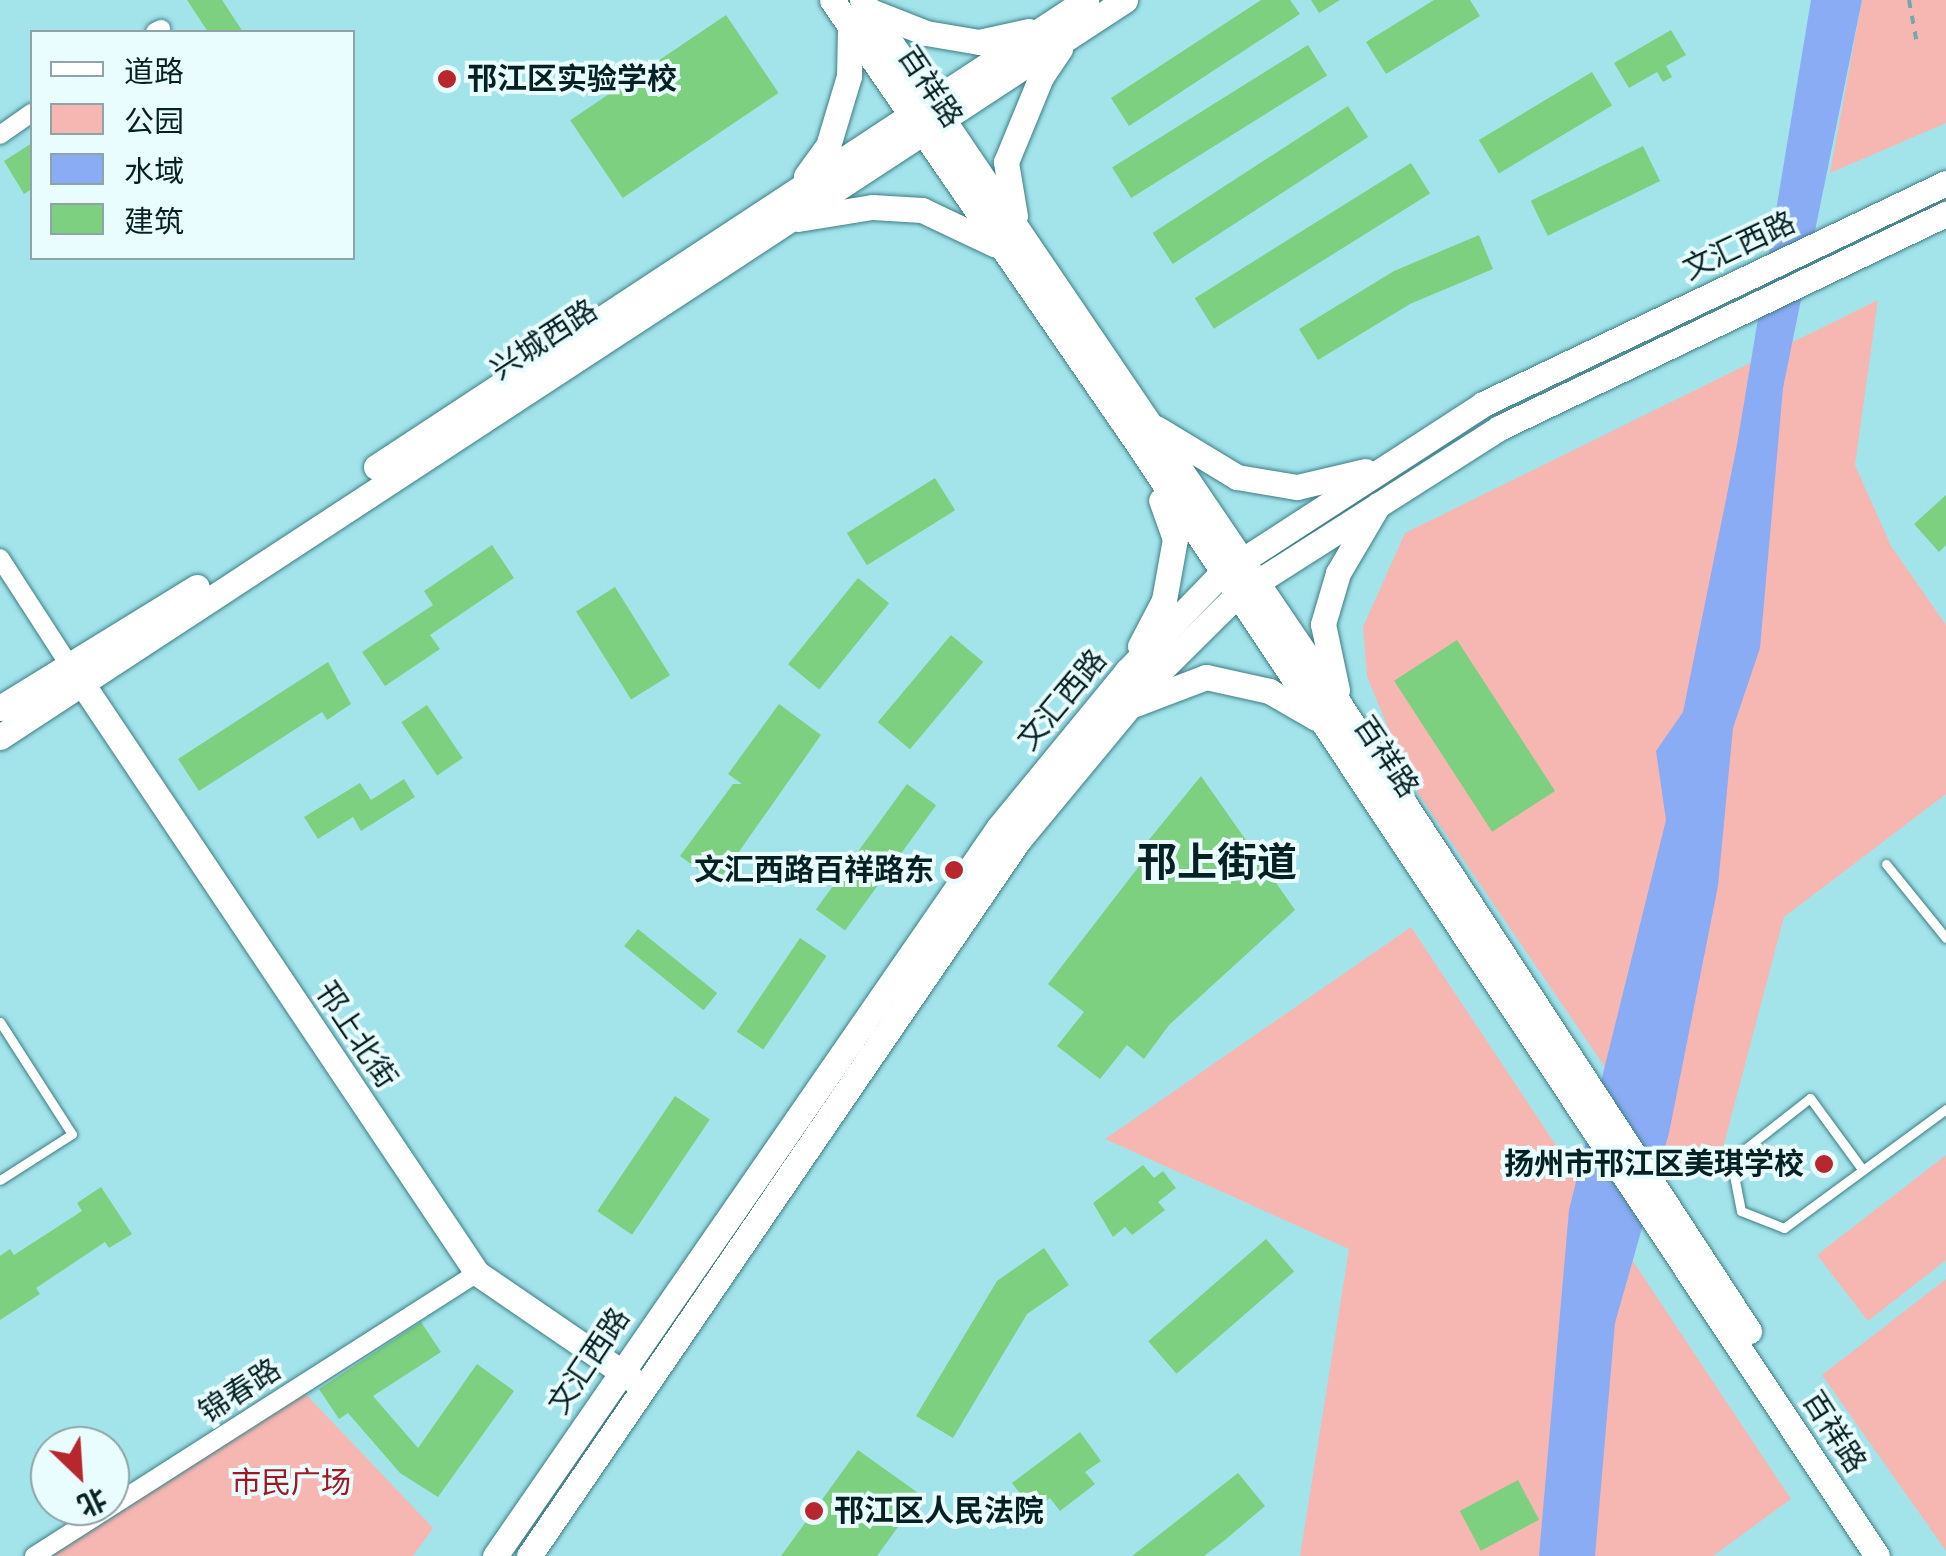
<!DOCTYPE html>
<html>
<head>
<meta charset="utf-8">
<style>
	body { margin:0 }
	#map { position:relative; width:1946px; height:1556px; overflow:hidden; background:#a3e4eb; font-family:Karla,"Noto Sans SC",sans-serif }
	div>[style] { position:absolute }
	.green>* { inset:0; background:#f6b7b2 }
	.water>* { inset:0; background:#8aacf4 }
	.building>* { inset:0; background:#7dd07f; transform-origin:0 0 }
	.path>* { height:4px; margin-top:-2px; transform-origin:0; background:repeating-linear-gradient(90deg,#72a8ad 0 8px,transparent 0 16px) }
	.roads { filter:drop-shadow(0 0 2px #3e7d84) drop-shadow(0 0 2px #3e7d84) }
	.lane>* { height:9px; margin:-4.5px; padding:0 4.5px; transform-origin:4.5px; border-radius:4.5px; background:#fff }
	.street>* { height:18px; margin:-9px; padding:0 9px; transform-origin:9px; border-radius:9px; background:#fff }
	.secondary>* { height:25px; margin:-12.5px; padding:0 12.5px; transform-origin:12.5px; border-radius:12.5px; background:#fff }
	.dots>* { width:28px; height:28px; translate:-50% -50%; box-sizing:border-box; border:5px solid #e9fcfe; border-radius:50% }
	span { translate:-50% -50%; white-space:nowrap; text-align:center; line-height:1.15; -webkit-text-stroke:8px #e9fcfe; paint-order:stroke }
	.poi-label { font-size:30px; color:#062124; font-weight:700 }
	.left { translate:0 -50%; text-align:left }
	.right { translate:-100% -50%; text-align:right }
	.street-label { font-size:30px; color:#062124 }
	.park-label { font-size:30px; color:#9f1721 }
	.district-label { font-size:40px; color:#062124; font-weight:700 }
	.legend { position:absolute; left:30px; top:30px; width:325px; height:230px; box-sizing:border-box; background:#e9fcfe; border:2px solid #8ea4a7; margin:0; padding:12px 18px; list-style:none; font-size:30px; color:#062124 }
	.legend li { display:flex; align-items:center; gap:20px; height:50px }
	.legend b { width:50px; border:2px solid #8ea4a7 }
	.north { position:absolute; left:30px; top:1426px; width:100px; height:100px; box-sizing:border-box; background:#e9fcfe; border:2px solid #8ea4a7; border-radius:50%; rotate:155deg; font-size:28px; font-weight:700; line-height:40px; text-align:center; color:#062124 }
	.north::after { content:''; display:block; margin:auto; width:35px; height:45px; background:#b7272d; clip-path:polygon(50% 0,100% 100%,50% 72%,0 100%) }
</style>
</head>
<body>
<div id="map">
	<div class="green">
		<div style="clip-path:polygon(1862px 0,1946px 0,1946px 123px,1830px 173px)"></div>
		<div style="clip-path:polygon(1878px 300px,1855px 465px,1891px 546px,1946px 625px,1946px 794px,1784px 917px,1723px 1148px,1682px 1180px,1409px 780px,1367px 676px,1363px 627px,1405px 533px)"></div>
		<div style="clip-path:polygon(1411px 927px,1791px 1499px,1713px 1556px,1300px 1556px,1349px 1249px,1105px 1139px)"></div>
		<div style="clip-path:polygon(1946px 1155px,1946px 1260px,1868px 1321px,1817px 1255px)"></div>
		<div style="clip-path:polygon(1946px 1279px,1946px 1551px,1822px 1375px)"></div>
		<div style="clip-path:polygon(302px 1390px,433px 1528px,413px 1556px,52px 1556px)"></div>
	</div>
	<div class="water">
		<div style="clip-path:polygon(1811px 0,1862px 0,1783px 388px,1760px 648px,1733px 728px,1718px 886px,1669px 1133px,1615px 1323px,1595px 1556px,1539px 1556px,1569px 1210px,1666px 820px,1656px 751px,1683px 712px,1737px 445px)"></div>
	</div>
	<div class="building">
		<div style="clip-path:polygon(187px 0,222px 0,243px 32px,208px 32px)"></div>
		<div style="clip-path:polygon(1261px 0,1290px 0,1300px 14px,1129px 126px,1111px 98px)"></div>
		<div style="clip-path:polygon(1311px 0,1340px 0,1319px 13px)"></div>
		<div style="clip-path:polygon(1434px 0,1470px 0,1480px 16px,1386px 74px,1366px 42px)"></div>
		<div style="left:726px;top:15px;width:94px;height:188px;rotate:56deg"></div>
		<div style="clip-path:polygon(1671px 30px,1686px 55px,1666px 66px,1672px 77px,1663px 82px,1657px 72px,1629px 88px,1614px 63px)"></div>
		<div style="left:1308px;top:45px;width:36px;height:231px;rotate:58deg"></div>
		<div style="left:1592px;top:72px;width:39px;height:132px;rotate:59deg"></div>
		<div style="left:1348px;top:106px;width:37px;height:233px;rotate:57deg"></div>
		<div style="clip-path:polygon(32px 143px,32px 189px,24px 194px,4px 161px)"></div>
		<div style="left:1643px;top:146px;width:39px;height:125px;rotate:64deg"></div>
		<div style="left:1411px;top:163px;width:36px;height:255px;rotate:58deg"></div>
		<div style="clip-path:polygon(1479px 235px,1493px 269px,1410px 304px,1318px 360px,1299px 329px,1394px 271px)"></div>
		<div style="left:935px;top:478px;width:38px;height:104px;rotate:58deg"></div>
		<div style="clip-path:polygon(1946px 495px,1946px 545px,1939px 552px,1914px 524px)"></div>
		<div style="clip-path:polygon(492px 545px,514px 578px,430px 635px,440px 649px,385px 686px,362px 652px,433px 605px,424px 591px)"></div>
		<div style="left:858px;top:578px;width:40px;height:111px;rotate:39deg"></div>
		<div style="left:615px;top:587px;width:104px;height:46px;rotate:58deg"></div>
		<div style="left:951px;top:635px;width:42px;height:114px;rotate:40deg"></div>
		<div style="left:1457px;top:640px;width:180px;height:75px;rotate:57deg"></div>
		<div style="clip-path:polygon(328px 662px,351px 704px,327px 720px,322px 712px,199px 791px,178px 759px)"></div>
		<div style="clip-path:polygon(779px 704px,821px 735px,717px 883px,680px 856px,733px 784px,742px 784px,728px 774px)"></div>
		<div style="left:427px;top:705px;width:64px;height:31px;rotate:56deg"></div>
		<div style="clip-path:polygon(1201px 776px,1295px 910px,1169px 1025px,1144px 1059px,1127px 1045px,1100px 1079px,1057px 1046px,1084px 1012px,1048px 984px,1150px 852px,1143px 847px)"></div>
		<div style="clip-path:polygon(404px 779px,415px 797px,361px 831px,353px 817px,318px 839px,304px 817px,360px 783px,371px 800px)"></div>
		<div style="left:907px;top:784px;width:36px;height:155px;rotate:36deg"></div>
		<div style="left:638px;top:929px;width:102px;height:22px;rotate:39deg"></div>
		<div style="left:800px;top:938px;width:32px;height:113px;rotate:34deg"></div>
		<div style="left:675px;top:1096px;width:42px;height:139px;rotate:34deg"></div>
		<div style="clip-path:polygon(1143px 1165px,1154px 1178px,1163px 1171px,1176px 1188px,1158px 1202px,1165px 1210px,1132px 1235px,1125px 1227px,1113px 1237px,1093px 1203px)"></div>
		<div style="clip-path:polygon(101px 1187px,132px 1234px,109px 1248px,105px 1242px,36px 1288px,40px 1294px,0 1320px,0 1256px,10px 1249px,14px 1255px,82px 1211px,77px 1203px)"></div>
		<div style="left:1266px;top:1239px;width:43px;height:156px;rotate:49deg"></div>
		<div style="clip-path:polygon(1044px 1248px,1069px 1285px,1027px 1314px,953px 1438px,916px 1416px,997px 1281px)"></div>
		<div style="clip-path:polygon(421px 1322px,441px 1352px,373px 1396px,418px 1448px,477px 1364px,514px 1391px,438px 1497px,400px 1473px,348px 1413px,339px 1419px,319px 1389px)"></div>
		<div style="clip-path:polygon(1080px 1432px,1101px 1461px,1085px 1472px,1095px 1484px,1060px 1511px,1050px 1498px,1033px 1511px,1012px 1483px)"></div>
		<div style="clip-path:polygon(858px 1450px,921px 1495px,877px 1556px,781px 1556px)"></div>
		<div style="clip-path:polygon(1238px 1473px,1265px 1506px,1225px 1540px,1204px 1556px,1132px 1556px)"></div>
		<div style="left:1518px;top:1480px;width:45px;height:66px;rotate:62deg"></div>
	</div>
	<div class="path">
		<div style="left:1909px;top:0;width:45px;rotate:79.7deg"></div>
	</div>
	<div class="roads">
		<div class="lane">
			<div style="left:1886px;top:864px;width:95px;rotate:51deg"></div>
			<div style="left:0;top:1022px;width:133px;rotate:57.3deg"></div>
			<div style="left:72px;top:1134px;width:85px;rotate:147.4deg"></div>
			<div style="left:1862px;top:1169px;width:88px;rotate:-126.2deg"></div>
			<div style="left:1810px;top:1098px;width:100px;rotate:141.9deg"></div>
			<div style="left:1731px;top:1160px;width:52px;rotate:78.9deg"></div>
			<div style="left:1741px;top:1211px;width:46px;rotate:21.6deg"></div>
			<div style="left:1784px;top:1228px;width:201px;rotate:-36.3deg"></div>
		</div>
		<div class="street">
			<div style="left:155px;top:32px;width:7px;rotate:-27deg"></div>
			<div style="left:0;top:135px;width:39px;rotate:-35deg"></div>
			<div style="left:0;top:558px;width:125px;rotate:57.1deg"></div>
			<div style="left:34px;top:1556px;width:526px;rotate:-32.57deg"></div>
		</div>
		<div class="secondary">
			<div style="left:832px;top:0;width:550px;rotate:55.44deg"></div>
			<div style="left:1144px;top:453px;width:1324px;rotate:56.39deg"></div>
			<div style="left:862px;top:0;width:852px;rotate:55.86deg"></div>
			<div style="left:1340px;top:705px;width:748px;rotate:56.84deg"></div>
			<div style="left:870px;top:11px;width:60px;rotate:21.4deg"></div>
			<div style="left:926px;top:33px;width:54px;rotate:9.6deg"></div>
			<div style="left:979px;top:42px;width:51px;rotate:-12.4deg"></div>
			<div style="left:806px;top:176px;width:37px;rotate:-54deg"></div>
			<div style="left:828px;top:146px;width:73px;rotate:-73.3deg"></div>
			<div style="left:849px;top:76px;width:49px;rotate:-88.8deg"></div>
			<div style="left:1015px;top:216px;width:55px;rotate:-99.5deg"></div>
			<div style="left:1006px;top:162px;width:92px;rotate:-67.6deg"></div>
			<div style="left:1041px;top:77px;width:34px;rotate:-56deg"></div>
			<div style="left:798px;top:219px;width:75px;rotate:-9.2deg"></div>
			<div style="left:872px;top:207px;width:50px;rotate:3.4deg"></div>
			<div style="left:922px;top:210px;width:80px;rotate:25.3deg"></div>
			<div style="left:1156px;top:428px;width:95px;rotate:31.2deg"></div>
			<div style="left:1237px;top:477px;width:61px;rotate:9.5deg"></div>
			<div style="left:1297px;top:487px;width:70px;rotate:-13.2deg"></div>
			<div style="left:376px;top:467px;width:850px;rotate:-33.33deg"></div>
			<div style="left:1140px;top:646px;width:52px;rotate:-62.4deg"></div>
			<div style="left:1164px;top:600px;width:62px;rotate:-79.8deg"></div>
			<div style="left:1175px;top:539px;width:41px;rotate:-109.7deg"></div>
			<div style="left:73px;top:670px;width:726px;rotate:56.18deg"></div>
			<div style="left:477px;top:1273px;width:189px;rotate:34.4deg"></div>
			<div style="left:1337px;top:690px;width:67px;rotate:-102deg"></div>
			<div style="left:1323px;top:624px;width:53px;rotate:-73.6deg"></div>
			<div style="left:1338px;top:573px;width:79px;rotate:-59.5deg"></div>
			<div style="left:1135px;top:704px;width:76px;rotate:-20.8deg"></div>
			<div style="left:1206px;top:677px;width:65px;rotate:12.5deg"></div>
			<div style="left:1269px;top:691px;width:54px;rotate:29.9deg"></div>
			<div style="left:0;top:708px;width:231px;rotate:-31.6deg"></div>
			<div style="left:0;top:737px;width:1345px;rotate:-33.23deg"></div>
			<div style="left:495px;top:1556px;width:886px;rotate:-55.34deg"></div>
			<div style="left:999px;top:827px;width:202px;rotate:-50.6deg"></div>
			<div style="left:1127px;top:671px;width:134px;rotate:-45.9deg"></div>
			<div style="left:1220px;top:575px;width:314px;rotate:-33deg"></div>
			<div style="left:1483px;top:404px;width:513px;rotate:-25.52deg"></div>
			<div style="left:529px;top:1556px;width:866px;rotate:-55.63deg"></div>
			<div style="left:1018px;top:841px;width:212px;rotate:-50.4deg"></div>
			<div style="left:1153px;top:678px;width:118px;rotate:-44.7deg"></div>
			<div style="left:1237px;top:595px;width:311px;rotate:-32.5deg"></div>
			<div style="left:1499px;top:428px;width:496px;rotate:-25.6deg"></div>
		</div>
	</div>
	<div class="dots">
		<div style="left:447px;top:79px;background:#b7272d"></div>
		<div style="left:954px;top:870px;background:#b7272d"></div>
		<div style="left:1824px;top:1164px;background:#b7272d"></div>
		<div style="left:814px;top:1511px;background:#b7272d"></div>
	</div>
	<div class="poi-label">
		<span class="left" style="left:467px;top:79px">邗江区实验学校</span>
		<span class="right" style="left:934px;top:870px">文汇西路百祥路东</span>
		<span class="right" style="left:1804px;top:1164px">扬州市邗江区美琪学校</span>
		<span class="left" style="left:834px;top:1511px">邗江区人民法院</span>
	</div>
	<div class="street-label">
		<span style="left:930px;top:87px;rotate:56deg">百祥路</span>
		<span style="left:1739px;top:246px;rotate:-25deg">文汇西路</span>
		<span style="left:544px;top:340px;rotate:-33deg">兴城西路</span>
		<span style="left:1062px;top:700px;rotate:-50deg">文汇西路</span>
		<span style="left:1386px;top:757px;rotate:56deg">百祥路</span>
		<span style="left:356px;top:1035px;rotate:56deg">邗上北街</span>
		<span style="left:589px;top:1361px;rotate:-56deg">文汇西路</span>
		<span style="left:240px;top:1391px;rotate:-33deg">锦春路</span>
		<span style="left:1834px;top:1432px;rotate:57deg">百祥路</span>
	</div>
	<div class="park-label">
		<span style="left:291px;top:1483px">市民广场</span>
	</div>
	<div class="district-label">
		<span style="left:1217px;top:863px">邗上街道</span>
	</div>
	<ul class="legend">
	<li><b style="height:12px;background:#fff"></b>道路</li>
	<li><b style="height:28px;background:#f6b7b2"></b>公园</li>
	<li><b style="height:28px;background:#8aacf4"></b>水域</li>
	<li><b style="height:28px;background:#7dd07f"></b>建筑</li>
	</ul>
	<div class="north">北</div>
</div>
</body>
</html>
